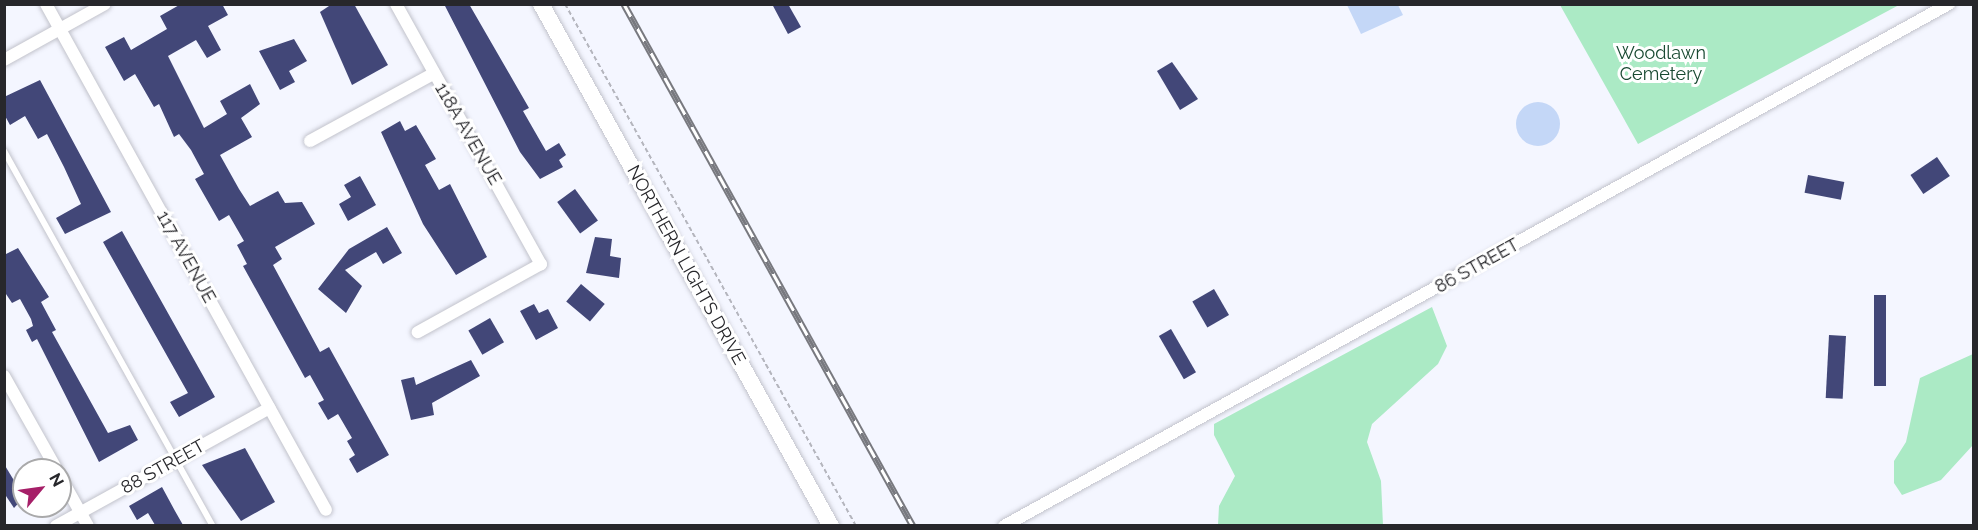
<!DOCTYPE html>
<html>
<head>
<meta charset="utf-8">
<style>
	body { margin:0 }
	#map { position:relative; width:1978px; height:530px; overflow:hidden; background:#f4f6ff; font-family:Raleway,sans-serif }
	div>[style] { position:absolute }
	.green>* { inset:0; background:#abeac5 }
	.water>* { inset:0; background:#c4d7f7 }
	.round { border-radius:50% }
	.building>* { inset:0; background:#424778; transform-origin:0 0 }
	.path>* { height:2px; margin-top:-1px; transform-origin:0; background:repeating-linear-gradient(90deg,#b4b5bd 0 4.5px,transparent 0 7.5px) }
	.roads { filter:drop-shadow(0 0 2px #c2c3cc) drop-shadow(0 0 2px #c2c3cc) }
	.service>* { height:6px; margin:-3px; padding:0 3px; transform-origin:3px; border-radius:3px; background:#fff }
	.minor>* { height:12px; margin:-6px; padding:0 6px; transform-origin:6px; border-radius:6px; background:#fff }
	.secondary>* { height:16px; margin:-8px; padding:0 8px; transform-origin:8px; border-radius:8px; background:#fff }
	.rail>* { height:7px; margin-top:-3.5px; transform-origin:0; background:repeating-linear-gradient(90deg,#fff 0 14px,#78797f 0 28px); box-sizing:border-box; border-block:2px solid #78797f }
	span { translate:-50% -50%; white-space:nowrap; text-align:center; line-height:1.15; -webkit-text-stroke:6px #fff; paint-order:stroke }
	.park-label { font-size:18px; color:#184931 }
	.street-label { font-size:18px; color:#27272b }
	.frame { position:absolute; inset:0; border:6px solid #27272b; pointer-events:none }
	.north { position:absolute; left:12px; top:458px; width:60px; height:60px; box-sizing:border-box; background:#fff; border:2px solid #a9a9aa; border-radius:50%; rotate:61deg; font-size:16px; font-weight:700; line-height:24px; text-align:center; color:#27272b }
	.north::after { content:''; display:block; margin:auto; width:21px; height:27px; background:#a61f68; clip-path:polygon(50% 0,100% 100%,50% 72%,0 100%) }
</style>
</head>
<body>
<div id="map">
	<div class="green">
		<div style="clip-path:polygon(1560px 5px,1899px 5px,1638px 144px)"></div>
		<div style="clip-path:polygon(1432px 307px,1447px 346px,1438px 364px,1372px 424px,1367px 442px,1381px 481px,1383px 525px,1218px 525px,1219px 506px,1235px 476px,1214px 435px,1214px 424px)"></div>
		<div style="clip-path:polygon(1973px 354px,1973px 445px,1941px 480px,1902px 495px,1894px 483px,1894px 461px,1906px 442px,1920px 378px)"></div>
	</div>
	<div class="water">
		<div style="clip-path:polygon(1347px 5px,1398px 5px,1403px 15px,1361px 34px)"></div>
		<div class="round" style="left:1516px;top:102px;width:44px;height:44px"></div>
	</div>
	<div class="building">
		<div style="clip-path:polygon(181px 4px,222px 4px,228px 15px,208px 26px,221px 50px,207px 58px,196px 40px,168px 56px,204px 128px,227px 114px,220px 101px,250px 84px,260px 104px,241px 118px,252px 137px,220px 155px,239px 189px,250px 206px,278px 191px,285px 203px,302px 202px,315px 224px,275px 247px,282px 259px,273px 265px,320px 352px,329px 347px,389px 455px,357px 473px,349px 459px,355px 455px,347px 441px,352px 438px,338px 414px,328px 420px,318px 403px,324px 400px,310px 375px,305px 378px,243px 266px,247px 264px,237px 245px,244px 241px,229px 215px,219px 221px,195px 179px,204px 174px,191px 150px,179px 134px,174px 137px,159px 104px,154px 107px,135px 74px,124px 81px,105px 47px,124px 37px,131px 50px,167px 29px,160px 16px)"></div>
		<div style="clip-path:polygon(332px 4px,354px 4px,388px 65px,352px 85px,320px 12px)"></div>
		<div style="clip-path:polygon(444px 4px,469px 4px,529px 108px,523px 111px,546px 151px,559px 143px,566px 155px,559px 160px,563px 167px,540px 179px,520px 152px)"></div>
		<div style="clip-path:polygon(772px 4px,788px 4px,801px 27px,788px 34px)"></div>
		<div style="clip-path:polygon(294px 39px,307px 61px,289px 71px,295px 82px,280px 90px,259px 51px)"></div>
		<div style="clip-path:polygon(1172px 62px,1198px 99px,1180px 110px,1157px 71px)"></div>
		<div style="clip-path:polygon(40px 80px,111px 212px,65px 234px,56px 218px,81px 204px,64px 167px,47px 134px,38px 139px,25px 116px,10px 125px,4px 114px,4px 97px)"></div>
		<div style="clip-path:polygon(400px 121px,405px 131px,416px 125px,436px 159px,425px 165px,439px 190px,450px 184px,487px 257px,456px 275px,423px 224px,381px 132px)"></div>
		<div style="left:1937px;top:157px;width:23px;height:32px;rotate:56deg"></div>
		<div style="left:1808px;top:175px;width:37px;height:18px;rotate:11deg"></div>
		<div style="clip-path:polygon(360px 176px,376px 205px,348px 221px,339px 204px,351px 197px,344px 185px)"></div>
		<div style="left:575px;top:189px;width:39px;height:22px;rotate:54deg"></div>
		<div style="clip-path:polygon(387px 227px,402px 253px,383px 264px,376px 252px,345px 270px,362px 286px,346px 313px,318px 289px,349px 249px)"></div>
		<div style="clip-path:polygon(122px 231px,215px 397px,179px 417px,170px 402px,188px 393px,103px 242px)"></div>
		<div style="clip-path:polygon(595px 237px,612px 239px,610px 256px,621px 258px,619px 278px,586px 273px)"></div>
		<div style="clip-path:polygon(18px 248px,49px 297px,41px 302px,56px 330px,52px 332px,108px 433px,130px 425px,138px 440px,99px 462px,37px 339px,32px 342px,26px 330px,33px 326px,31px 319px,20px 299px,12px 303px,4px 291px,4px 255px)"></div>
		<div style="left:581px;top:284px;width:31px;height:23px;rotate:40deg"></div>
		<div style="left:1214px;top:289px;width:30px;height:25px;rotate:60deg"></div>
		<div style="left:1874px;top:295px;width:12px;height:91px"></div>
		<div style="clip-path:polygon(534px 304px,539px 313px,548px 309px,558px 328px,536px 340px,520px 311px)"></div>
		<div style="left:490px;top:318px;width:28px;height:25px;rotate:60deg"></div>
		<div style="left:1171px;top:329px;width:50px;height:14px;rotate:60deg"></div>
		<div style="left:1829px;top:335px;width:17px;height:63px;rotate:3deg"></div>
		<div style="clip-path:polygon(471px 360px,480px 376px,432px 403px,434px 415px,411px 420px,401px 380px,414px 377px,416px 385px)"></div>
		<div style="clip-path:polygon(245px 448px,275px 502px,241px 521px,202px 465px)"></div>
		<div style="clip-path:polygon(4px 464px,24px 497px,14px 508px,4px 493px)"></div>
		<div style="clip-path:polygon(162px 487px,175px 511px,183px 525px,155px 525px,148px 513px,137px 520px,129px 506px)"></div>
	</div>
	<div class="path">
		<div style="left:565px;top:4px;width:598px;rotate:60.86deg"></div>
	</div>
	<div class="roads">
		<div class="service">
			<div style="left:4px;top:151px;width:429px;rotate:60.9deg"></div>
		</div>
		<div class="minor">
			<div style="left:46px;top:4px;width:578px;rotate:61.04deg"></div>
			<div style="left:396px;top:4px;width:298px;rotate:60.9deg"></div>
			<div style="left:541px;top:264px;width:141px;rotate:151.1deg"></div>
			<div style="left:4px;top:60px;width:115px;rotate:-29deg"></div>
			<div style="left:310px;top:141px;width:140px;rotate:-28.6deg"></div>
			<div style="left:4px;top:376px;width:108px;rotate:60.6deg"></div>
			<div style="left:60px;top:476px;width:57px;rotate:60.8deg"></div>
			<div style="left:56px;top:526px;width:244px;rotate:-28.9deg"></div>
			<div style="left:1004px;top:526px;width:1080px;rotate:-28.92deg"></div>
		</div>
		<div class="secondary">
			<div style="left:541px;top:4px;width:597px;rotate:60.95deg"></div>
		</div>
	</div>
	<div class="rail">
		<div style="left:624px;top:4px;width:597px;rotate:61.03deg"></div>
	</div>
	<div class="park-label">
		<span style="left:1661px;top:64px">Woodlawn<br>Cemetery</span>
	</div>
	<div class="street-label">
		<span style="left:468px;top:134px;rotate:60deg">118A AVENUE</span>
		<span style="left:186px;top:257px;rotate:61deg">117 AVENUE</span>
		<span style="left:686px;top:265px;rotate:61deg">NORTHERN LIGHTS DRIVE</span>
		<span style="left:1477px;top:266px;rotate:-29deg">86 STREET</span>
		<span style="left:163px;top:467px;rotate:-29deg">88 STREET</span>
	</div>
	<div class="frame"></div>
	<div class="north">N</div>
</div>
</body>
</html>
